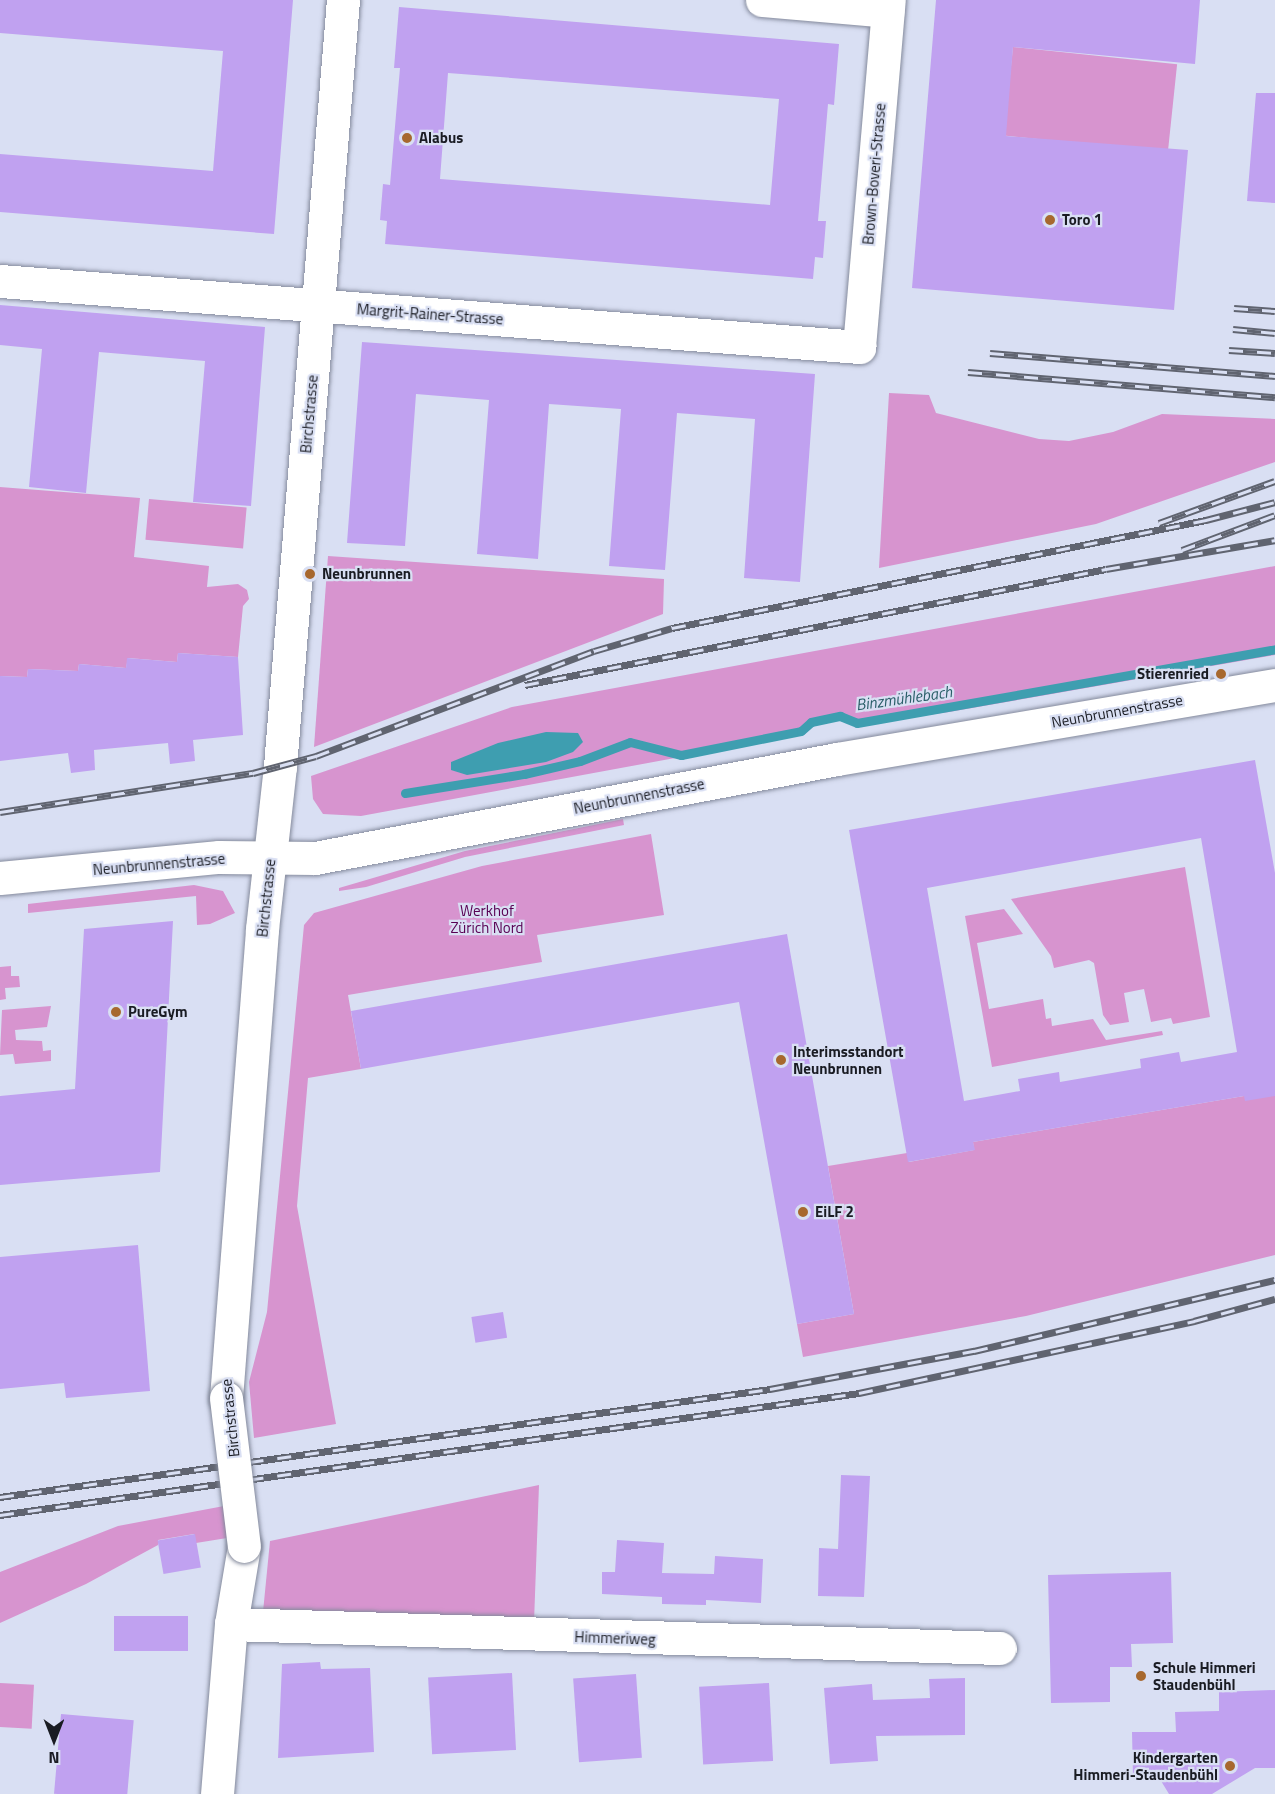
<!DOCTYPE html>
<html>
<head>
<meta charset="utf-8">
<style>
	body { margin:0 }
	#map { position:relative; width:1275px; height:1794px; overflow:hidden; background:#d9dff3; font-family:"Titillium Web",sans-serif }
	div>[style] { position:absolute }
	.green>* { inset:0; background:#d794cf; transform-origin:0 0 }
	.water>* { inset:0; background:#3e9eb0 }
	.stream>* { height:9px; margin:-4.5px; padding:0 4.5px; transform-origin:4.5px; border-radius:4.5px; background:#3e9eb0 }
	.building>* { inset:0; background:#c0a1f0; transform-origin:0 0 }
	.roads { filter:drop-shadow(0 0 2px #848a9c) drop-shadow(0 0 2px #848a9c) }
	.minor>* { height:33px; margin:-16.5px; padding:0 16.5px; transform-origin:16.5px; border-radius:16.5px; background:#fff }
	.rail>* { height:7px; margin-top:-3.5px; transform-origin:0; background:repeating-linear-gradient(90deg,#d9dff3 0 14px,#606470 0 28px); box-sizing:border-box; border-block:2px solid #606470 }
	.bridges { filter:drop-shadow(0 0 2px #848a9c) drop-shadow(0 0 2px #848a9c) }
	.minor-bridge>* { height:33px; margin:-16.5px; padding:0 16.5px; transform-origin:16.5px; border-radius:16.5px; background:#fff }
	.dots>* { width:16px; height:16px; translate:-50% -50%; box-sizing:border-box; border:3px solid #d9dff3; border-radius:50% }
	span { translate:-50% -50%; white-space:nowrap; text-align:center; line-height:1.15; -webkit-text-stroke:4.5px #d9dff3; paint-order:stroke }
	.poi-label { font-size:15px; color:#1a1c23; font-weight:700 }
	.left { translate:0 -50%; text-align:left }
	.right { translate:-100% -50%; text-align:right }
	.street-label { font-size:15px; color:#1a1c23 }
	.park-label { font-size:15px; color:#580053 }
	.water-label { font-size:16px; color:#295e68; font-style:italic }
	.north { position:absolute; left:24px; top:1710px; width:60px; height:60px; -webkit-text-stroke:4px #d9dff3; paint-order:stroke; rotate:180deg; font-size:16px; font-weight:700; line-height:24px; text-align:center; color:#1a1c23 }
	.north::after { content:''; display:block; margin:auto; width:21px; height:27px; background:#1a1c23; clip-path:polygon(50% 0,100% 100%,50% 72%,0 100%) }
</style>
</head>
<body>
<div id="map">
	<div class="green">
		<div style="left:1013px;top:47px;width:165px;height:89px;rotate:6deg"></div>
		<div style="clip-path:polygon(889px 393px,929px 395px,936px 413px,1039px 439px,1069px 441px,1113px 432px,1162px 414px,1275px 419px,1275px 462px,1096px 524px,879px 568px)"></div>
		<div style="clip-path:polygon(0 487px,140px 498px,134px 557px,209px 566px,207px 587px,238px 584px,247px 590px,249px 599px,243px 606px,238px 657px,178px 653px,177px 662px,128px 658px,126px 668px,79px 664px,78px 671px,28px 669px,27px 677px,0 676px)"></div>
		<div style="left:149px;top:499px;width:98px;height:41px;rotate:5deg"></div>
		<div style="clip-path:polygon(328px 556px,664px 579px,663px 614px,314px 747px)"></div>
		<div style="clip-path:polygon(1275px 566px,1275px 655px,949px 712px,857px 725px,837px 720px,817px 723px,805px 734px,361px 816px,323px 814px,313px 799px,311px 776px,512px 707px)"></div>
		<div style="clip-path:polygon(623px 819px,624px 825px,465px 857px,366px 887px,339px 891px,339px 888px,465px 851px)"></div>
		<div style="clip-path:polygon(651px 834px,664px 915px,537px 935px,542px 962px,348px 995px,361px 1069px,308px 1078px,297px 1206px,336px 1424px,254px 1438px,249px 1382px,267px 1312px,304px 925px,314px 913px,482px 866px)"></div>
		<div style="clip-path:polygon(1185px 867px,1210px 1017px,1173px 1024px,1171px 1018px,1151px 1022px,1144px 989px,1124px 993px,1129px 1022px,1110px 1025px,1103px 1015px,1094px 963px,1089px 960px,1054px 968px,1051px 956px,1011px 899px)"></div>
		<div style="clip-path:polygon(194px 885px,223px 891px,235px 913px,210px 924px,197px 925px,196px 896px,28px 913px,28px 904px)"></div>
		<div style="clip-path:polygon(1004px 909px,1023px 934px,977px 943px,989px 1009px,1043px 999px,1046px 1019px,1051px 1018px,1052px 1026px,1093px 1019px,1106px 1040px,1162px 1031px,1163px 1035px,992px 1067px,965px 916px)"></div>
		<div style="clip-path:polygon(11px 966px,11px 976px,19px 976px,20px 987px,5px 988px,6px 999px,0 1000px,0 967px)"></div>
		<div style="clip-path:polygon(51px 1006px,47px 1027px,15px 1030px,16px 1040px,42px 1041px,43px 1051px,51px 1050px,51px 1061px,15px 1064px,13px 1054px,0 1055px,2px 1010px)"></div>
		<div style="clip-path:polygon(1244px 1096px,1275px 1096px,1275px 1255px,1026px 1316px,803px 1357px,797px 1324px,854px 1314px,828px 1166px,907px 1153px,909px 1162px,974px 1150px,973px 1142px)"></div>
		<div style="clip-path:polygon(539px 1485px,534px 1622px,263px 1612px,270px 1541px)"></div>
		<div style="clip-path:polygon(224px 1506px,227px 1538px,196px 1543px,194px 1534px,158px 1540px,158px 1545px,86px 1584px,0 1623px,0 1572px,118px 1526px)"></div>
		<div style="left:0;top:1683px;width:34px;height:44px;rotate:3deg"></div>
	</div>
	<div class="water">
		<div style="clip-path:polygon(546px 732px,578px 733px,583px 742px,573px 752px,546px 762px,467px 775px,451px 770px,451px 762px,498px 743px)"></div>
	</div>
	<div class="stream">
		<div style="left:405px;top:793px;width:121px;rotate:-9.1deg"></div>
		<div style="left:524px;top:774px;width:57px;rotate:-13.1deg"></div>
		<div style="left:580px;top:761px;width:53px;rotate:-20.8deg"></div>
		<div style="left:630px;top:742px;width:53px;rotate:14.3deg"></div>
		<div style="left:681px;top:755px;width:122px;rotate:-11.3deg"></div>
		<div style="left:801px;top:731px;width:13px;rotate:-42deg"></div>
		<div style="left:811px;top:722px;width:30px;rotate:-12deg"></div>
		<div style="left:840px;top:716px;width:18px;rotate:22deg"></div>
		<div style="left:857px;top:723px;width:424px;rotate:-10deg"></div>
	</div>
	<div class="building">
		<div style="clip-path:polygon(0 0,293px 0,274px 234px,0 212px,0 154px,213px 171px,223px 51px,0 33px)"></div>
		<div style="clip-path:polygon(936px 0,1200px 0,1195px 64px,1013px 47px,1006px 136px,1188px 150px,1174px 310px,912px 288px)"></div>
		<div style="clip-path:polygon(evenodd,399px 7px,839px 44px,834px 105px,828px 104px,818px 221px,826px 221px,823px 258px,815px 257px,813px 279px,385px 244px,387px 221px,380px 220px,383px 184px,390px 185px,400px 68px,394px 68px,399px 7px,448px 73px,779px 99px,770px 205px,440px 179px,448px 73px)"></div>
		<div style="clip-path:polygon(1256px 93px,1275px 93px,1275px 203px,1247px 201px)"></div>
		<div style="clip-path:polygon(0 305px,265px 327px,251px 506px,193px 502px,205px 361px,99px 352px,86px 493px,29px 487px,42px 349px,0 345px)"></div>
		<div style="clip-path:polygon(362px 342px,815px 374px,800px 582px,744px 578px,755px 419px,677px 413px,665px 570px,609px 566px,621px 409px,549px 404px,538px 559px,477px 554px,489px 400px,416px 394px,405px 546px,347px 543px)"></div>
		<div style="clip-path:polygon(178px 653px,238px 657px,243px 735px,193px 740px,195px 761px,170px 764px,168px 743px,94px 750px,95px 770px,71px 773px,68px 753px,0 761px,0 676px,27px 677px,28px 669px,78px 671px,79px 664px,126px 668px,127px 658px,177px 662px)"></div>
		<div style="clip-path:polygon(evenodd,1255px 760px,1275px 873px,1275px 1096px,1245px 1101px,1244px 1096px,973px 1142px,975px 1150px,908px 1162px,849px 830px,1255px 760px,1201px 838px,1237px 1052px,1181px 1062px,1179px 1052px,1140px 1059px,1141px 1068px,1060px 1082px,1059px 1072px,1018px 1079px,1020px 1091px,964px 1101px,927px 888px,1201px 838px)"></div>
		<div style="clip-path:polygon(173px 921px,160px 1172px,0 1185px,0 1096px,75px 1089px,84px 929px)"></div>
		<div style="clip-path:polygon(787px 934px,854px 1314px,797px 1324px,739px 1002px,361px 1069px,351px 1011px)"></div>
		<div style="clip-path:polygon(138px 1245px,150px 1391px,66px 1398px,64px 1383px,0 1389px,0 1257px)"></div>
		<div style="left:503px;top:1312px;width:26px;height:32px;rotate:81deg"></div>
		<div style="clip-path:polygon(841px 1475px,870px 1476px,864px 1597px,818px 1596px,819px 1548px,838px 1549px)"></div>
		<div style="left:195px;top:1534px;width:34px;height:38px;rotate:80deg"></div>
		<div style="clip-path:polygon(617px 1540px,664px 1543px,662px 1573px,714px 1574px,715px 1556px,763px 1559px,761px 1603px,706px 1600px,706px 1605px,662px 1604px,662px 1597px,602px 1594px,602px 1572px,615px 1572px)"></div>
		<div style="clip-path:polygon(1171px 1572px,1173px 1643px,1131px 1644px,1132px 1667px,1110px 1667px,1110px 1702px,1051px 1703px,1048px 1575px)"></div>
		<div style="left:114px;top:1616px;width:74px;height:35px"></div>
		<div style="clip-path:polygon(320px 1662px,321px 1669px,370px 1668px,374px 1752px,278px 1758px,282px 1664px)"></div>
		<div style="left:512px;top:1673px;width:77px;height:84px;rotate:87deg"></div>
		<div style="left:636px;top:1674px;width:84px;height:63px;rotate:86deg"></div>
		<div style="clip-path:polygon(965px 1678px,965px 1735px,876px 1736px,878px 1761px,830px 1764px,824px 1688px,872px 1684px,873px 1700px,930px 1698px,929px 1679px)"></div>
		<div style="left:769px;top:1683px;width:78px;height:70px;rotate:87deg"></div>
		<div style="clip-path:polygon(1275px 1690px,1275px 1768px,1255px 1768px,1212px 1794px,1169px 1794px,1158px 1776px,1133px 1777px,1132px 1732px,1176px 1732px,1175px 1712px,1219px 1711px,1219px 1692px)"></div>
		<div style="left:61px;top:1714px;width:73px;height:80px;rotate:5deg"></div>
	</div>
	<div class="roads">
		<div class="minor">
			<div style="left:762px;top:0;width:126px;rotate:5deg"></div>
			<div style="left:0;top:281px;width:862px;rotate:4.39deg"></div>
			<div style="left:859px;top:347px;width:348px;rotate:-85.1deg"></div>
			<div style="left:0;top:878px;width:220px;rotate:-5.5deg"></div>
			<div style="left:219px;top:857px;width:96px;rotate:0.6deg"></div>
			<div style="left:315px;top:858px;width:531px;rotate:-10.74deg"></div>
			<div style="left:837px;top:759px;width:444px;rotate:-9.6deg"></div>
			<div style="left:226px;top:1398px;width:470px;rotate:-85.6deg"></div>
			<div style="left:262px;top:929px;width:164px;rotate:-83.7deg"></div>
			<div style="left:280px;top:766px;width:769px;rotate:-85.3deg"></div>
			<div style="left:231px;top:1624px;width:769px;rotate:1.79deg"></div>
			<div style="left:217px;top:1794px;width:171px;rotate:-85.3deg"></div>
			<div style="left:231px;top:1624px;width:79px;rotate:-80.5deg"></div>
		</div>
	</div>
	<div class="rail">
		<div style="left:1234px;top:308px;width:41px;rotate:4.2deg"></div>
		<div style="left:1233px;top:329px;width:42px;rotate:5.4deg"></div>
		<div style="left:1229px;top:350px;width:46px;rotate:3.7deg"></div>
		<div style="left:990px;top:353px;width:286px;rotate:4.6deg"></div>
		<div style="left:968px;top:372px;width:308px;rotate:4.7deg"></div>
		<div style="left:1159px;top:523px;width:123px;rotate:-19.9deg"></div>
		<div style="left:1182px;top:550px;width:99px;rotate:-20.6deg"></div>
		<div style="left:525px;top:685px;width:592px;rotate:-11.29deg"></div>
		<div style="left:1106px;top:569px;width:171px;rotate:-9.7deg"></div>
		<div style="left:0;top:812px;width:256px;rotate:-8.8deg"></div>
		<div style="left:253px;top:773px;width:65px;rotate:-15.1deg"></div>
		<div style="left:316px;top:756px;width:297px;rotate:-20.7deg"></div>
		<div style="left:594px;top:651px;width:81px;rotate:-16.4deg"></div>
		<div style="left:672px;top:628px;width:545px;rotate:-11.43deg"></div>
		<div style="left:1206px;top:520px;width:71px;rotate:-14.6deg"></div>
		<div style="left:0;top:1497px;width:778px;rotate:-7.98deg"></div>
		<div style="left:770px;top:1389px;width:208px;rotate:-10.6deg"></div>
		<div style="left:974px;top:1351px;width:309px;rotate:-13.3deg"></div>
		<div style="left:0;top:1515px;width:868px;rotate:-8.08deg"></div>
		<div style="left:859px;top:1393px;width:343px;rotate:-12.1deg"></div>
		<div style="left:1194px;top:1321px;width:84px;rotate:-15.2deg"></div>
	</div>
	<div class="bridges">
		<div class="minor-bridge">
			<div style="left:226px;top:1398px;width:149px;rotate:83.1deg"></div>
		</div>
	</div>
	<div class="dots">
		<div style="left:407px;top:138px;background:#a7682e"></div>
		<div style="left:1050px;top:220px;background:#a7682e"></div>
		<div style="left:310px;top:574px;background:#a7682e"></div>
		<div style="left:1221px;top:674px;background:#a7682e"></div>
		<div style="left:116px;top:1012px;background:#a7682e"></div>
		<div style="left:781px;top:1060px;background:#a7682e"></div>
		<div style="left:803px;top:1212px;background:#a7682e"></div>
		<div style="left:1141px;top:1676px;background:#a7682e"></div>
		<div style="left:1230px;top:1766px;background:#a7682e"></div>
	</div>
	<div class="poi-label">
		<span class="left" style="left:419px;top:138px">Alabus</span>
		<span class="left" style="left:1062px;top:220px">Toro 1</span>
		<span class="left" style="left:322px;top:574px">Neunbrunnen</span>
		<span class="right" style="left:1209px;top:674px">Stierenried</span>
		<span class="left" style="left:128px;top:1012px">PureGym</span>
		<span class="left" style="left:793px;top:1060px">Interimsstandort<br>Neunbrunnen</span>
		<span class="left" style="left:815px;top:1212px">EiLF 2</span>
		<span class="left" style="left:1153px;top:1676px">Schule Himmeri<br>Staudenbühl</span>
		<span class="right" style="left:1218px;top:1766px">Kindergarten<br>Himmeri-Staudenbühl</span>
	</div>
	<div class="street-label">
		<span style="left:874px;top:174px;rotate:-85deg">Brown-Boveri-Strasse</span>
		<span style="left:430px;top:314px;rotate:4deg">Margrit-Rainer-Strasse</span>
		<span style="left:309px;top:414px;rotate:-85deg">Birchstrasse</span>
		<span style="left:1117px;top:711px;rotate:-10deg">Neunbrunnenstrasse</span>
		<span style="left:639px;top:796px;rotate:-11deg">Neunbrunnenstrasse</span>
		<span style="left:159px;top:864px;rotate:-5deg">Neunbrunnenstrasse</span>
		<span style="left:266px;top:898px;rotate:-84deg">Birchstrasse</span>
		<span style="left:230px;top:1418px;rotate:-96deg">Birchstrasse</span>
		<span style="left:615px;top:1638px;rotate:2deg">Himmeriweg</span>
	</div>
	<div class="park-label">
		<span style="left:487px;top:919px">Werkhof<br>Zürich Nord</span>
	</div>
	<div class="water-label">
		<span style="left:904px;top:698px;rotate:-8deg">Binzmühlebach</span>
	</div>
	<div class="north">N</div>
</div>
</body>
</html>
